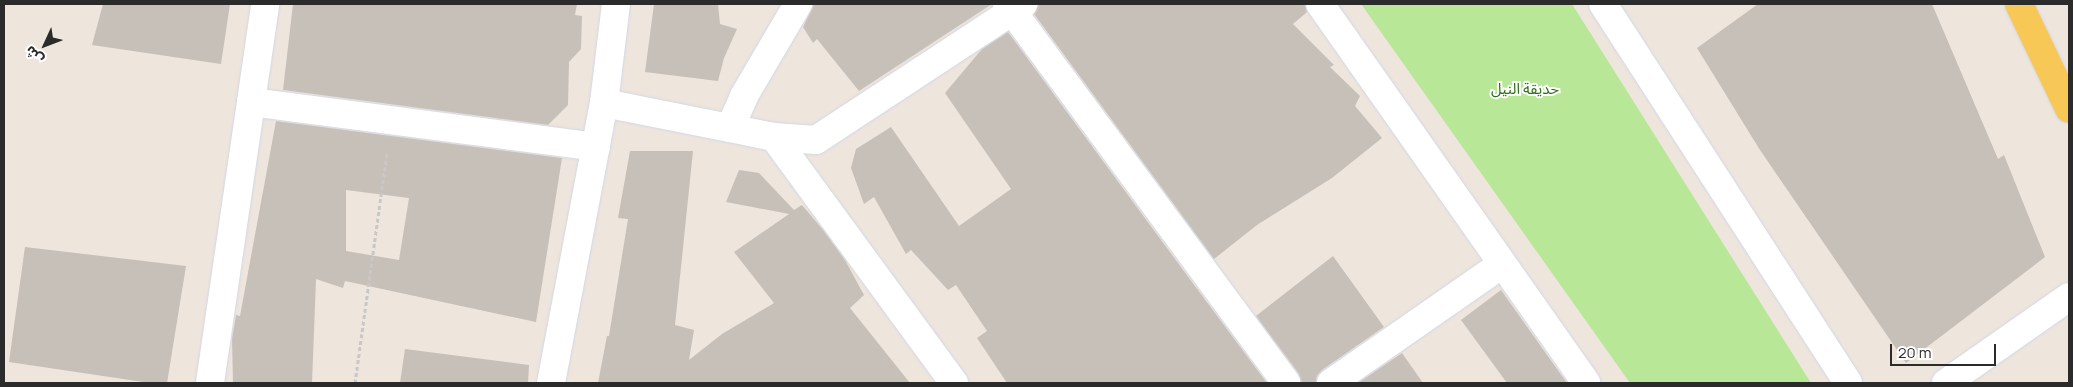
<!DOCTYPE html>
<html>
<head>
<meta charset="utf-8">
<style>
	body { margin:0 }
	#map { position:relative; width:2073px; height:387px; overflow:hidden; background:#eee5dd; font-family:Manrope,"Noto Sans Arabic",sans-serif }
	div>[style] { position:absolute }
	.green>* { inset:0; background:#b8e797 }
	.building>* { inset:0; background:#c6c0b8 }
	.path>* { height:3px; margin-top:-1.5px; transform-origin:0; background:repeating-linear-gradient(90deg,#c8c8c8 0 4px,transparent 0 6.5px) }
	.roads { filter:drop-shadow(0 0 1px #d2d7e5) drop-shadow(0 0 1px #d2d7e5) }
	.minor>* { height:28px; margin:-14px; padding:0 14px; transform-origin:14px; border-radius:14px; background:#fff }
	.major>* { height:28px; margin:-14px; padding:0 14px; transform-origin:14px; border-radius:14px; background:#f8c857 }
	span { translate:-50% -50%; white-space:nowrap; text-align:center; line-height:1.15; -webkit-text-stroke:4px #fff; paint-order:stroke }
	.park-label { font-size:15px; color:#2e6e16 }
	.frame { position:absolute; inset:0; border:5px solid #2b2b2b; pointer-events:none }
	.north { position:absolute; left:20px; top:20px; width:50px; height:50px; -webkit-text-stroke:4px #fff; paint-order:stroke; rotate:227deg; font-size:14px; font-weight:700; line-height:20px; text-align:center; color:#2b2b2b }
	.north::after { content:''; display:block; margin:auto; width:18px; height:22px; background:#2b2b2b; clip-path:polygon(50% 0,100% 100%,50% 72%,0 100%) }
	.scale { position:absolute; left:1890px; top:344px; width:106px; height:22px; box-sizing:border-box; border:2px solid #2b2b2b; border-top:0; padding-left:6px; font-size:15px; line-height:18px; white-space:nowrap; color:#2b2b2b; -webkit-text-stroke:4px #fff; paint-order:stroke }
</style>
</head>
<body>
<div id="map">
	<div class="green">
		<div style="clip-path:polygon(1361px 4px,1572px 4px,1811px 383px,1630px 383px)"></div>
	</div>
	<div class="building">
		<div style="clip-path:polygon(103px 4px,230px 4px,221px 64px,92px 45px)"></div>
		<div style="clip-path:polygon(293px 4px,577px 4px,575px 15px,582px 16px,581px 49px,569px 62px,568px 105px,548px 125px,283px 90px)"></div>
		<div style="clip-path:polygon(654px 4px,718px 4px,720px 24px,737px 29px,724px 58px,718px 81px,645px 72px)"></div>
		<div style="clip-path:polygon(814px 4px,992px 4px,859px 91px,817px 39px,813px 43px,803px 27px)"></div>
		<div style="clip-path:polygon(1039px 4px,1305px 4px,1307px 12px,1293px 24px,1334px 65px,1330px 67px,1360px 96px,1355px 106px,1382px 138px,1332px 178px,1257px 225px,1214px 259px,1034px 14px)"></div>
		<div style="clip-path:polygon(1758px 4px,1932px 4px,1998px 159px,2004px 155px,2045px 257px,1906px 363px,1760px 150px,1697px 48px)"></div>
		<div style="clip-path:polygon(1008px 32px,1189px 278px,1267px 383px,1007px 383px,977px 338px,987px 331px,956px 285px,948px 290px,911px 250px,906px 254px,874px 197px,864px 204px,851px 168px,856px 149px,891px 127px,959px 226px,1011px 189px,945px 93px,982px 49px)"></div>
		<div style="clip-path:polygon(evenodd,276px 121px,562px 158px,536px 322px,345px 281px,343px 288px,316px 279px,312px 383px,233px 383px,232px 338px,236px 315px,240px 316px,276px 121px,346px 190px,409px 198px,399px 260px,346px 251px,346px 190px)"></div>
		<div style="clip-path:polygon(630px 151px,693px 151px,675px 325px,694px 330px,689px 360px,722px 334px,774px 303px,734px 252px,789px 214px,726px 202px,739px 170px,759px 173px,794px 210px,802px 205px,824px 231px,845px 260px,864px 295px,850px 308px,910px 383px,598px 383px,607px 336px,609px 336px,628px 219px,618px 218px)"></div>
		<div style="clip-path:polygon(25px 247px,186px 266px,167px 383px,150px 383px,9px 362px)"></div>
		<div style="clip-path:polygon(1333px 256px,1384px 327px,1322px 370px,1317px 376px,1316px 383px,1301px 383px,1299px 374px,1256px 316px)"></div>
		<div style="clip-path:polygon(1501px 290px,1567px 383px,1507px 383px,1461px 320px)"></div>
		<div style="clip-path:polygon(405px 349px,529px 365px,528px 383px,400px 383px)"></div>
		<div style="clip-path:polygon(1402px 353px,1423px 383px,1358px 383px)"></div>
	</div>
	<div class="path">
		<div style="left:355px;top:383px;width:234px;rotate:-82.1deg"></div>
	</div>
	<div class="roads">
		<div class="minor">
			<div style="left:1007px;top:4px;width:471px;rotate:53.6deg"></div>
			<div style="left:1320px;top:4px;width:463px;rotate:54.9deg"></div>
			<div style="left:1603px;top:4px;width:451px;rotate:57.1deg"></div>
			<div style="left:251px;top:102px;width:348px;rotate:7.4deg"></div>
			<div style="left:604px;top:103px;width:173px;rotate:11.3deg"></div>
			<div style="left:774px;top:137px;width:305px;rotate:53.8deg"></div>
			<div style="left:730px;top:128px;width:35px;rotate:-66deg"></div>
			<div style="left:744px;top:96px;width:107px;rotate:-59.6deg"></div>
			<div style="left:774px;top:137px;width:42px;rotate:4.1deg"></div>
			<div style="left:816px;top:140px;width:248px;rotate:-33.3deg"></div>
			<div style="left:210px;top:383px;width:383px;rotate:-81.7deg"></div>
			<div style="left:551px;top:383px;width:285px;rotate:-79.3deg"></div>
			<div style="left:604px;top:103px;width:100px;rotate:-83.1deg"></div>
			<div style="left:1331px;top:383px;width:208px;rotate:-34.8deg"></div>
			<div style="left:1946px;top:383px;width:150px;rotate:-35deg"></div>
		</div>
		<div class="major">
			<div style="left:2019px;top:4px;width:116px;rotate:64.5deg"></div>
		</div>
	</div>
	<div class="park-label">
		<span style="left:1525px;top:89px">حديقة النيل</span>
	</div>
	<div class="frame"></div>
	<div class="north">ش</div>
	<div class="scale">20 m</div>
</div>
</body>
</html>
